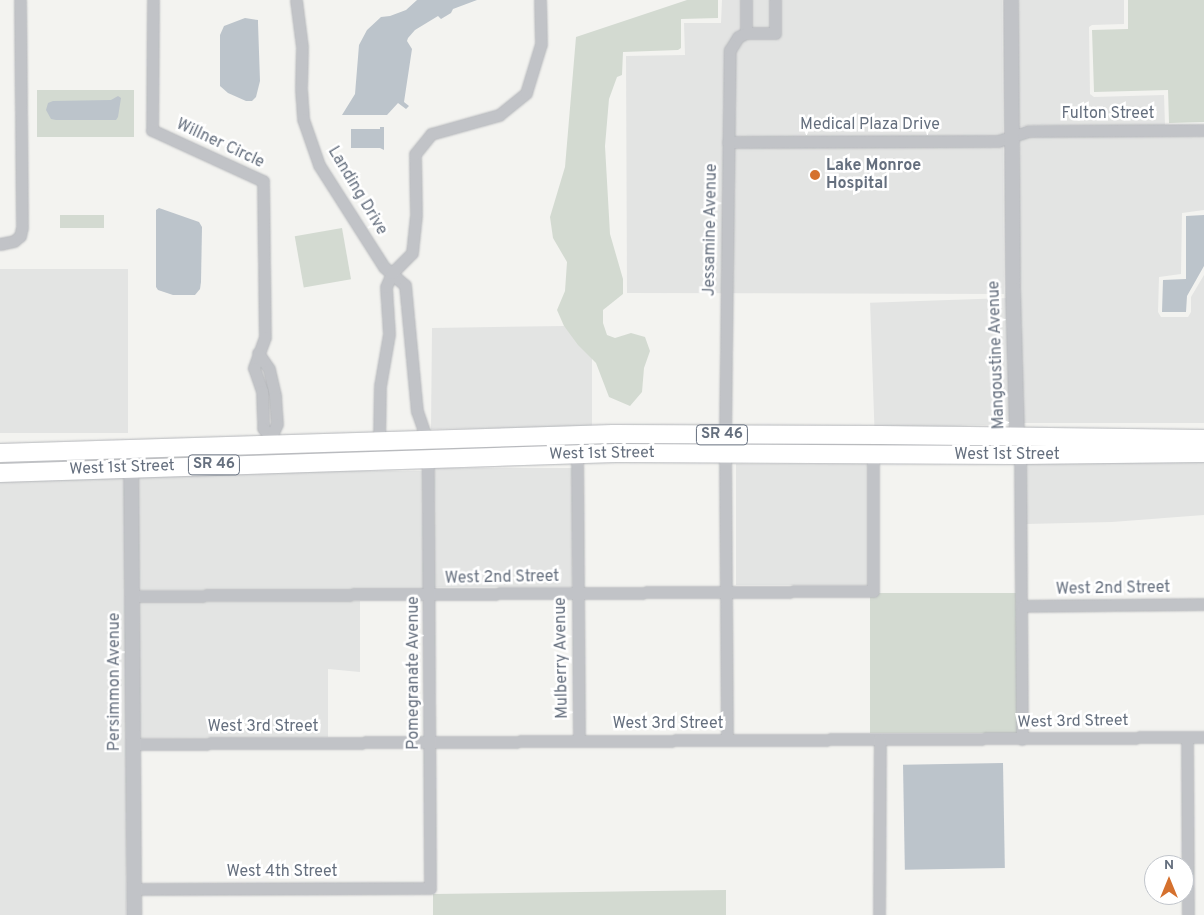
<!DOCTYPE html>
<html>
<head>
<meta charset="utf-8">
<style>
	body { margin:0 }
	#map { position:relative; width:1204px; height:915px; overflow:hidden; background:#f3f3f0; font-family:Overpass,sans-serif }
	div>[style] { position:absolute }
	.built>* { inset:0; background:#e3e4e3; transform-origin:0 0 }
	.green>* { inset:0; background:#d3dad1; transform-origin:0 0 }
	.water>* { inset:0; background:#bcc4cb; transform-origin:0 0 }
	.roads { filter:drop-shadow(0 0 1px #b4b6ba) drop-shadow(0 0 1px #b4b6ba) }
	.minor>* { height:11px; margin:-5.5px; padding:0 5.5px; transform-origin:5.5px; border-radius:5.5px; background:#c1c3c7 }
	.tertiary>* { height:14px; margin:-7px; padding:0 7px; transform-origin:7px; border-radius:7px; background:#c1c3c7 }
	.primary>* { height:18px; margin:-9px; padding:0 9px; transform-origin:9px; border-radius:9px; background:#fff }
	.dots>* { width:14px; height:14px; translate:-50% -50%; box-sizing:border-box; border:2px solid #fff; border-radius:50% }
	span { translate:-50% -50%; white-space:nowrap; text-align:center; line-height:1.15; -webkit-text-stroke:5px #fff; paint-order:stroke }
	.shield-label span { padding:1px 4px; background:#fff; border:1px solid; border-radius:4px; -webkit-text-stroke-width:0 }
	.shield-label { font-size:15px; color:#656f7e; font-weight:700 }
	.street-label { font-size:16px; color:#656f7e }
	.poi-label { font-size:16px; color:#656f7e; font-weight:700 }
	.left { translate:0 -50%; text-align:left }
	.north { position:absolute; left:1144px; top:855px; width:50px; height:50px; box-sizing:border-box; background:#fff; border:1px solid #c1c5cb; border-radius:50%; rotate:0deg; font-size:14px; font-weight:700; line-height:20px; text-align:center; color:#656f7e }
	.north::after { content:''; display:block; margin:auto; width:18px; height:22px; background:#d5712e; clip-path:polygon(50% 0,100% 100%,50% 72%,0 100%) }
</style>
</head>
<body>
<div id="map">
	<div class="built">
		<div style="clip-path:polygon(722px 0,1002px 0,1004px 294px,627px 293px,626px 56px,685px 55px,684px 23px,721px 23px)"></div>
		<div style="clip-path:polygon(1016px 0,1124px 0,1124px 24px,1092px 25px,1089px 27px,1090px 94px,1094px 97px,1164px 95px,1165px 125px,1028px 125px,1017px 128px)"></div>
		<div style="clip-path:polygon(1204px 136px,1204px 210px,1182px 213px,1181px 274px,1159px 277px,1158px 312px,1161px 317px,1188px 317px,1191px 312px,1191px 297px,1204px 275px,1204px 423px,1021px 423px,1017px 139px,1028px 137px)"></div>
		<div style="left:128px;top:269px;width:164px;height:128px;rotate:90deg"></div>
		<div style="left:1007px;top:298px;width:126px;height:137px;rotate:88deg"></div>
		<div style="clip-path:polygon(564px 326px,592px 358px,592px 427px,431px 429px,432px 328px)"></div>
		<div style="clip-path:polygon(1204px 461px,1204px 515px,1112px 522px,1026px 524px,1025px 462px)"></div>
		<div style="left:868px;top:464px;width:121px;height:132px;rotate:90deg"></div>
		<div style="left:572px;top:468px;width:119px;height:139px;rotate:90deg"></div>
		<div style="left:423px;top:471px;width:119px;height:287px;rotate:90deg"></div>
		<div style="left:126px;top:478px;width:437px;height:126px;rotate:90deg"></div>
		<div style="clip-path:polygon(360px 601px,360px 672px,328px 669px,328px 737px,137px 738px,137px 602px)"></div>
	</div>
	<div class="green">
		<div style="clip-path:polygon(687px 0,718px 0,718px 18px,681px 19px,681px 48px,678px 50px,623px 52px,622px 75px,617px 77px,609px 99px,605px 146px,610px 234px,623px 279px,623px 294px,603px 310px,603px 323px,607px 335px,615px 338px,631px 333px,645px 337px,650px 351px,644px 368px,642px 392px,630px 406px,609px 397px,596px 363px,578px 345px,564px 326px,557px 310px,565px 291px,567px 262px,553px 238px,550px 217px,565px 167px,576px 37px)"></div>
		<div style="clip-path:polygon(1128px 0,1204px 0,1204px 122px,1169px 123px,1168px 90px,1094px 92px,1092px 30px,1128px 29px)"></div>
		<div style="left:134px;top:90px;width:47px;height:97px;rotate:90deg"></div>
		<div style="left:60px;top:215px;width:44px;height:13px"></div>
		<div style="left:342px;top:228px;width:52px;height:48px;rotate:80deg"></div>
		<div style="left:1017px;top:593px;width:140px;height:147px;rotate:90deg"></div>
		<div style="clip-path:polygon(726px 890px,726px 915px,433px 915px,433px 894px)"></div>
	</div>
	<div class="water">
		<div style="clip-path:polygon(417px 0,477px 0,453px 9px,451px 13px,441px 19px,438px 16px,415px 30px,408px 38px,407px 41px,412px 49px,404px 102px,409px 106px,406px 109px,398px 103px,387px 115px,342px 115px,355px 94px,359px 45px,367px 30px,381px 17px,390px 16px,406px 10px)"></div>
		<div style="clip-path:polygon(245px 18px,258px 20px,258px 23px,260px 81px,256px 97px,252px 101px,246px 101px,228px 93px,220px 86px,220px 35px,224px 26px)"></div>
		<div style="clip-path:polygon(118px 96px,121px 98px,118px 117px,116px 120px,56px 120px,51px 119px,46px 110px,48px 103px,53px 101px,111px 100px)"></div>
		<div style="clip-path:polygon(380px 127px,384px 127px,384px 150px,380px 148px,351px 148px,351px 129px,380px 129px)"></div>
		<div style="clip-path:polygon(159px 208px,199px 222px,202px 227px,201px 282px,200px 289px,195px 295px,173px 295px,158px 290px,156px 287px,156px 210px)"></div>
		<div style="clip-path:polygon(1204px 215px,1204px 266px,1187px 296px,1186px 312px,1162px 312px,1163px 280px,1186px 279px,1186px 216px)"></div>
		<div style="left:1003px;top:763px;width:105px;height:100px;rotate:89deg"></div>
	</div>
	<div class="roads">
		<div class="minor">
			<div style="left:153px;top:0;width:130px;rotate:90.4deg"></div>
			<div style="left:152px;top:130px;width:122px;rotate:24.7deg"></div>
			<div style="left:263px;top:181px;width:156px;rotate:89.3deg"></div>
			<div style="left:265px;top:337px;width:33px;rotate:110deg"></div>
			<div style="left:254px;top:368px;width:24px;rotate:71deg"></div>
			<div style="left:262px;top:391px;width:37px;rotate:88deg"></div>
			<div style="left:263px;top:428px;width:12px;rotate:48deg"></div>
			<div style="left:296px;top:0;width:47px;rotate:82.7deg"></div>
			<div style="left:302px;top:47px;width:42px;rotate:91.4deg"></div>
			<div style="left:301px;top:89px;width:30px;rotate:86deg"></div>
			<div style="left:303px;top:119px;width:49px;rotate:70.8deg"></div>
			<div style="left:319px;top:165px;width:121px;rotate:57.5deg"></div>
			<div style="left:384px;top:267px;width:28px;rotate:41deg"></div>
			<div style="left:405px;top:285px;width:127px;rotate:84.6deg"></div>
			<div style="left:417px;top:411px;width:31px;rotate:71deg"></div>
			<div style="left:746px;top:0;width:33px;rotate:90deg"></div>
			<div style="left:728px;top:142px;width:270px;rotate:-0.2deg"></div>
			<div style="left:998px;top:141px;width:32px;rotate:-18deg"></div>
			<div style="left:1028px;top:131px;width:176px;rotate:-0.3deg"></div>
			<div style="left:0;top:244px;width:14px;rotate:-12deg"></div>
			<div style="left:14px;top:241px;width:8px;rotate:-40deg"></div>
			<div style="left:20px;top:236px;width:9px;rotate:-77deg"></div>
			<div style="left:22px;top:227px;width:227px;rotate:-90.5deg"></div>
			<div style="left:258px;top:353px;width:19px;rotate:55deg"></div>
			<div style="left:269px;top:369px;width:28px;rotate:77deg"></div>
			<div style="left:275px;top:396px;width:28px;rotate:86deg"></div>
			<div style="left:277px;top:424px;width:14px;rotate:115deg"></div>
			<div style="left:271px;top:437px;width:6px;rotate:90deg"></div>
			<div style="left:725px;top:435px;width:385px;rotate:-89.3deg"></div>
			<div style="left:730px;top:50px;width:15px;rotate:-58deg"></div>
			<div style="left:738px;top:37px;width:9px;rotate:-27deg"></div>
			<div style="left:746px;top:33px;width:29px"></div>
			<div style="left:775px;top:33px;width:33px;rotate:-90deg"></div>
			<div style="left:379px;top:441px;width:55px;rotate:-89deg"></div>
			<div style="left:380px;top:386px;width:53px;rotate:-80.2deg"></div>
			<div style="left:389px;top:334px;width:47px;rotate:-93.7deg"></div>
			<div style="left:386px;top:287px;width:15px;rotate:-67deg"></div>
			<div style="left:392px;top:273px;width:28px;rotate:-45deg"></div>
			<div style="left:412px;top:253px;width:39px;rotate:-84deg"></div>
			<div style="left:416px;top:214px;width:60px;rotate:-91deg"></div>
			<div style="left:415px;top:154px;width:26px;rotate:-51deg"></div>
			<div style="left:431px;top:134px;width:71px;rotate:-15.6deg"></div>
			<div style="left:499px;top:115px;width:35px;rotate:-39deg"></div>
			<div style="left:526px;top:93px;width:51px;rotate:-73deg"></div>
			<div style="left:541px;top:44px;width:44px;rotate:-91.3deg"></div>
			<div style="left:577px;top:454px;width:287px;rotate:89.6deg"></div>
			<div style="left:725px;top:454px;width:286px;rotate:89.6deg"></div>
			<div style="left:1020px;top:455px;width:284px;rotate:89.6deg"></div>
			<div style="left:132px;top:596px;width:741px;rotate:-0.39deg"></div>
			<div style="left:873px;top:591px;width:136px;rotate:-90deg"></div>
			<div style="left:1022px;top:606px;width:182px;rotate:-0.6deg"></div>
			<div style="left:1187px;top:737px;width:178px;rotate:89.7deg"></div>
			<div style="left:132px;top:744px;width:1072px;rotate:-0.37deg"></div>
			<div style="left:134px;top:889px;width:296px;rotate:-0.2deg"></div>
			<div style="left:430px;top:888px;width:430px;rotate:-90.3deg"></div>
			<div style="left:879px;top:915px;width:176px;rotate:-89.7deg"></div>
		</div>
		<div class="tertiary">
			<div style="left:1011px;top:0;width:290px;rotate:89.6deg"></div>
			<div style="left:1013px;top:290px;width:147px;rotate:88.4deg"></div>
			<div style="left:1017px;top:437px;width:18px;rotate:81deg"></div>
			<div style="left:131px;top:448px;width:467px;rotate:89.6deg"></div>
		</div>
		<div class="primary">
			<div style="left:0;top:453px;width:613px;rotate:-1.78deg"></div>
			<div style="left:613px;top:434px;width:267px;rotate:0.2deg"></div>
			<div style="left:880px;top:435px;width:324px;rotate:0.7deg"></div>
			<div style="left:0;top:473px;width:616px;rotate:-1.86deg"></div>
			<div style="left:616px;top:453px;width:404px;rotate:0.3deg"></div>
			<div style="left:1020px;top:455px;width:184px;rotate:-0.6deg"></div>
		</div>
	</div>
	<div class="dots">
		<div style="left:815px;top:175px;background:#d5712e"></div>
	</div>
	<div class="shield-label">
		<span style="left:722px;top:435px">SR 46</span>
		<span style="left:214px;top:465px">SR 46</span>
	</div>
	<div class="street-label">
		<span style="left:1108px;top:114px">Fulton Street</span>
		<span style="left:870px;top:125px">Medical Plaza Drive</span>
		<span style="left:220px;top:144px;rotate:25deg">Willner Circle</span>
		<span style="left:357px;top:191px;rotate:59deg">Landing Drive</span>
		<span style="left:711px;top:230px;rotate:-89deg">Jessamine Avenue</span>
		<span style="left:997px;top:355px;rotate:-92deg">Mangoustine Avenue</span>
		<span style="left:602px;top:454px;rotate:-1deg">West 1st Street</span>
		<span style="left:1007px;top:455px">West 1st Street</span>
		<span style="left:122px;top:468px;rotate:-2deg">West 1st Street</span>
		<span style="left:502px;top:578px;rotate:-1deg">West 2nd Street</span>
		<span style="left:1113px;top:589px;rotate:-1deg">West 2nd Street</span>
		<span style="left:562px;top:658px;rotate:-91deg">Mulberry Avenue</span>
		<span style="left:414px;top:673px;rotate:-90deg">Pomegranate Avenue</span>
		<span style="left:115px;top:682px;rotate:-90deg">Persimmon Avenue</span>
		<span style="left:1073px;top:722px;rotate:-1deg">West 3rd Street</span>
		<span style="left:668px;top:724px">West 3rd Street</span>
		<span style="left:263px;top:727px">West 3rd Street</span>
		<span style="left:282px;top:872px">West 4th Street</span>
	</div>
	<div class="poi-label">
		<span class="left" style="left:826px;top:175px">Lake Monroe<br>Hospital</span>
	</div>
	<div class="north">N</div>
</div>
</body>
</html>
